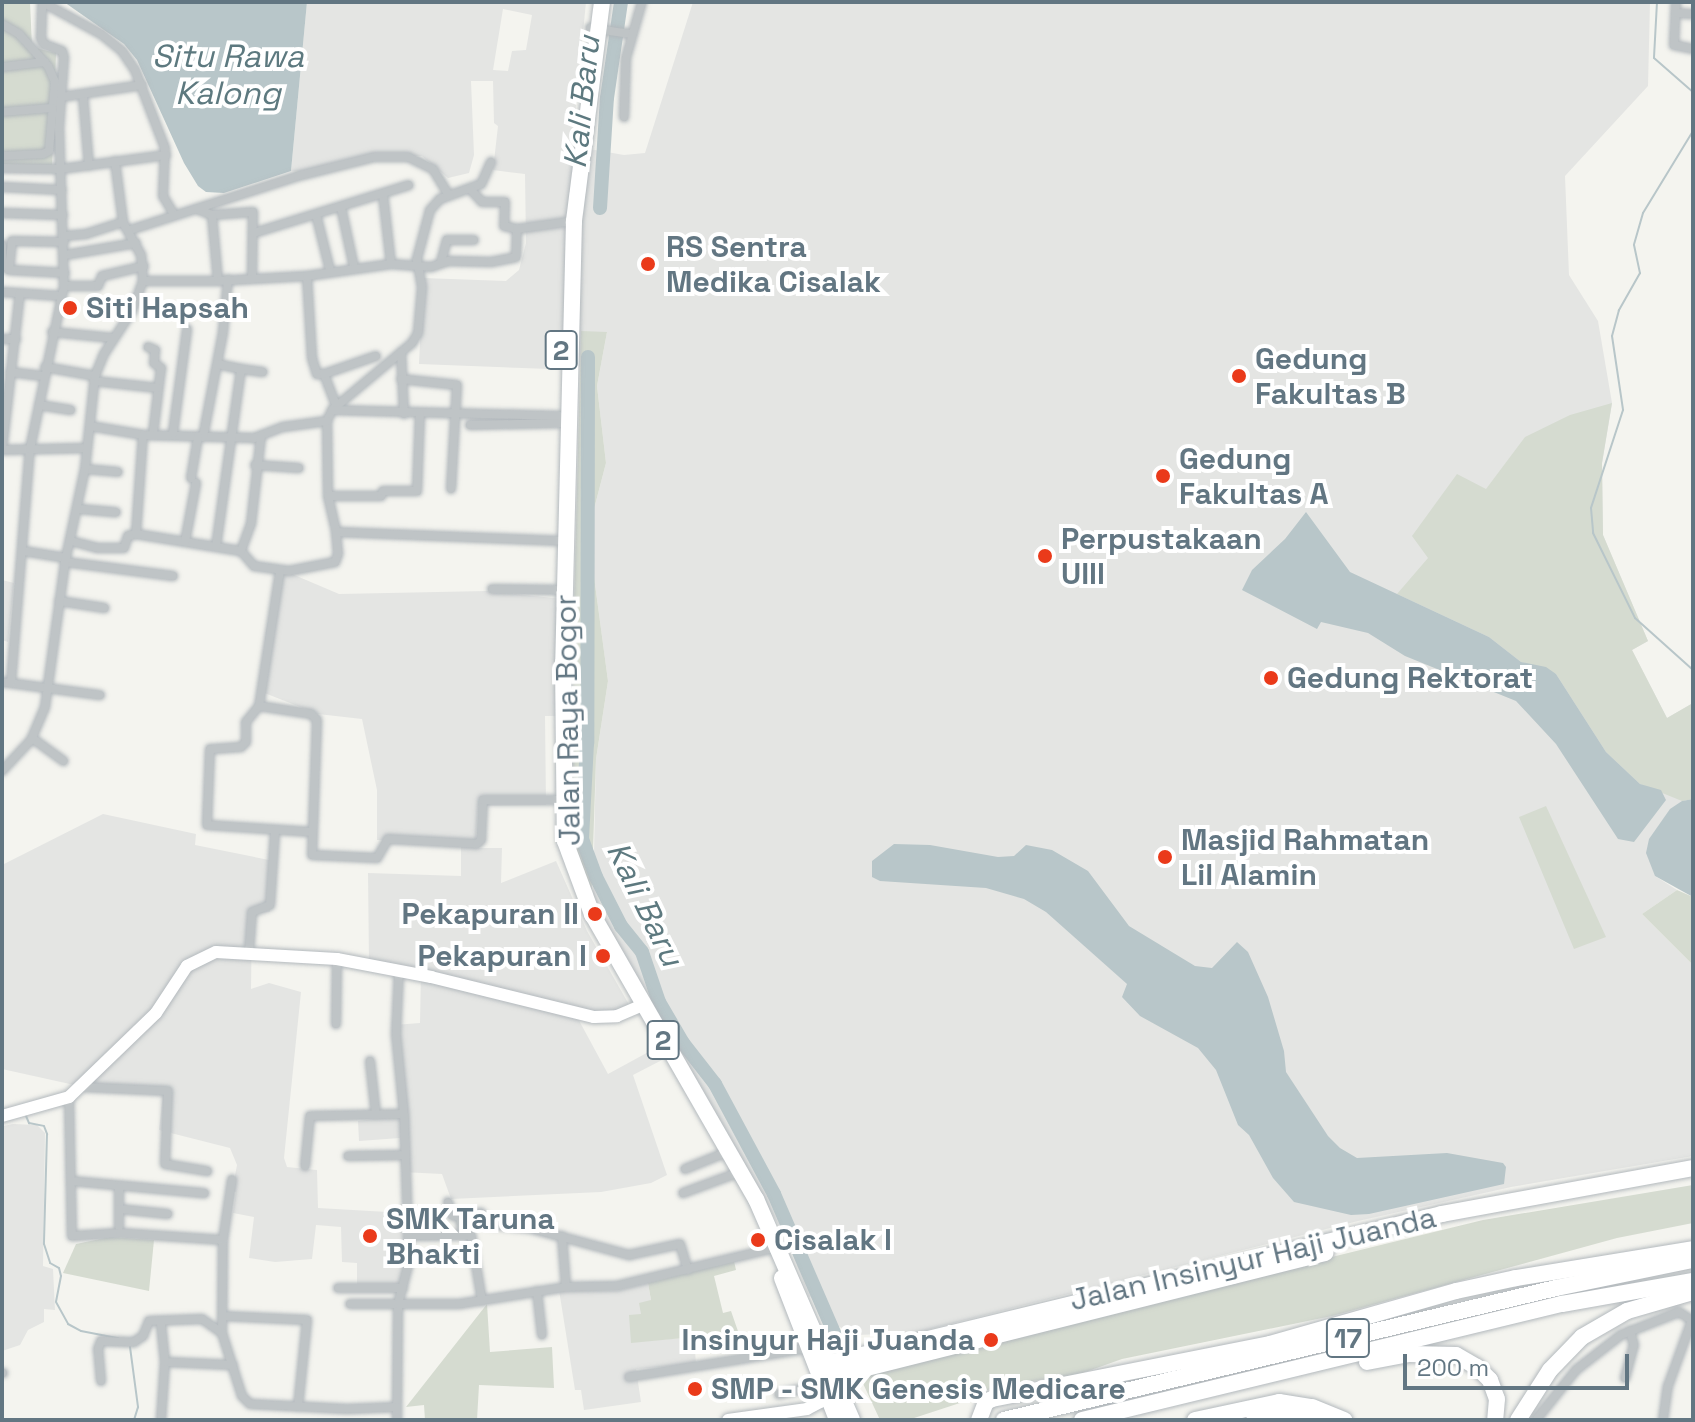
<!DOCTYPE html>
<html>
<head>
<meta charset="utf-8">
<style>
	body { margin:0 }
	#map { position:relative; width:1695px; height:1422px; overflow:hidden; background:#f4f4ef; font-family:"Space Grotesk",sans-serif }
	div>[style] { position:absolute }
	.built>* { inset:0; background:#e4e5e3 }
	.green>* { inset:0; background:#d5dbd0 }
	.water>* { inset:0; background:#b8c6c9 }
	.stream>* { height:2px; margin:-1px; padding:0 1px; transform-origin:1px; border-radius:1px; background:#b8c6c9 }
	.river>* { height:14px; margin:-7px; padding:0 7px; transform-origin:7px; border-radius:7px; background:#b8c6c9 }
	.roads { filter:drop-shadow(0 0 2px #b3b9bd) drop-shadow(0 0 2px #b3b9bd) }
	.street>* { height:8px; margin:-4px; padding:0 4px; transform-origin:4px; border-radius:4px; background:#bfc4c6 }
	.secondary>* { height:12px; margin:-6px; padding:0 6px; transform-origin:6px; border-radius:6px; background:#fff }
	.highway>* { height:16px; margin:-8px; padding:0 8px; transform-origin:8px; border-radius:8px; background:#fff }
	.dots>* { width:22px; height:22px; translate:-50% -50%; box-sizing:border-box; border:4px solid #fff; border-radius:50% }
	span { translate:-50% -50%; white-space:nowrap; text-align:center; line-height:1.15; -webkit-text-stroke:8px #fff; paint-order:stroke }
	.shield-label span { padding:2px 6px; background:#fff; border:2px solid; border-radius:6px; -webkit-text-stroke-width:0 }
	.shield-label { font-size:28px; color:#627682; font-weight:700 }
	.poi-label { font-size:30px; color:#627682; font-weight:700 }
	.left { translate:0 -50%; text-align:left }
	.right { translate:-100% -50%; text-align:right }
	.street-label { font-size:30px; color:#627682 }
	.water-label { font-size:32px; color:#5d797f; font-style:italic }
	.frame { position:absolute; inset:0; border:4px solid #627682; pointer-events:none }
	.scale { position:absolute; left:1403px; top:1354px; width:226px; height:36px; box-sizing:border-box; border:4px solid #627682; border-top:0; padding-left:10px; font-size:24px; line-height:28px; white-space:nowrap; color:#627682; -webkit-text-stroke:6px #fff; paint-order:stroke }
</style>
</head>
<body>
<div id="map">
	<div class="built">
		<div style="clip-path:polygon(evenodd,307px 2px,586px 2px,572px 146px,624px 155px,645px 153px,693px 2px,1650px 2px,1648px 86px,1565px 176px,1569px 275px,1598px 321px,1612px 403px,1602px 463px,1603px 535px,1648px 641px,1632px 650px,1667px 718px,1693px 703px,1693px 799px,1682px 801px,1655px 876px,1677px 890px,1642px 914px,1693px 965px,1693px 1156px,1511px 1187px,1358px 1221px,914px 1333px,855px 1335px,838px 1326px,823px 1293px,809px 1297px,786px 1238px,593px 900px,596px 759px,608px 681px,588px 532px,606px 463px,597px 386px,607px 332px,577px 370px,419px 364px,423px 278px,506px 281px,519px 270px,526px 243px,525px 174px,493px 170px,498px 126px,494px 123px,493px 81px,471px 81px,474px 155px,469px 173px,448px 178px,422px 156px,397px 156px,315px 173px,291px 171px,307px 2px,503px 9px,532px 15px,526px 50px,512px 51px,508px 71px,493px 70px,503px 9px)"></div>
		<div style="clip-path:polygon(281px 574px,292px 574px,339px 594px,487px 591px,572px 600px,573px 716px,545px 716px,546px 805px,478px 806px,475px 848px,502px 848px,501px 883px,556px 861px,587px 931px,631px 1008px,611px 1016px,575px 1013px,608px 1074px,654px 1049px,662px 1060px,633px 1075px,667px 1175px,651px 1183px,601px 1192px,451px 1199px,442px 1174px,402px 1172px,400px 1138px,359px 1141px,358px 1121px,399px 1116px,394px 1025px,420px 1023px,421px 972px,369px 964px,368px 873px,461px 876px,461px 841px,377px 840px,377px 790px,362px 719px,318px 714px,262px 692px,266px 630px)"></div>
		<div style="clip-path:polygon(2px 580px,14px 583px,8px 642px,2px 640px)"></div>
		<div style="clip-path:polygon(103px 814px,196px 834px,195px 845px,269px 860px,270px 912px,252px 914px,251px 989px,269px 983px,301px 992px,284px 1158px,287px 1167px,317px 1170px,318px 1208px,405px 1213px,404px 1285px,357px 1285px,357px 1263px,342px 1262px,341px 1227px,316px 1225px,312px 1259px,275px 1262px,249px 1258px,254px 1217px,233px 1213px,236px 1192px,232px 1191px,237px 1165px,230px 1148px,159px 1130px,163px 1094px,88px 1088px,2px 1069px,2px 865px)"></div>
		<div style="clip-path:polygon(13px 1124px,37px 1125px,45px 1133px,43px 1266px,53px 1269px,55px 1310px,44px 1309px,44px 1322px,28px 1330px,20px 1345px,2px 1351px,2px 1136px,4px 1126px)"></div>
		<div style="clip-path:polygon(648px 1283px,651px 1300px,641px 1314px,631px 1342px,694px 1337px,696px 1364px,636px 1369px,641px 1402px,584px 1410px,581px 1390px,575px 1390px,559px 1290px,617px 1291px)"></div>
	</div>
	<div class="green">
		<div style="clip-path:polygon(2px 2px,30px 2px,32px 47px,56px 53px,52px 167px,2px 166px)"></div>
		<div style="clip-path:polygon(581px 331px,607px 332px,597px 386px,606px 463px,588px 532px,608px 681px,596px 759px,591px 911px,568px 838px)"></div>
		<div style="clip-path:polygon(1612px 403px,1602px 463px,1603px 535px,1648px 641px,1632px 650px,1667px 718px,1693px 703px,1693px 799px,1682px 801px,1640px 784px,1606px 752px,1556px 674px,1521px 662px,1489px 637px,1397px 594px,1428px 558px,1412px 536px,1457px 474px,1486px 489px,1525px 437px,1570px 415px)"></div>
		<div style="clip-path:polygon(1546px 806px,1606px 937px,1574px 949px,1519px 817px)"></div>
		<div style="clip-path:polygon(1677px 890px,1693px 897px,1693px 965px,1642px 914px)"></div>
		<div style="clip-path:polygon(1693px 1185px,1693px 1223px,1617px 1238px,1332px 1316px,1122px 1359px,1077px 1375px,996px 1386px,966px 1401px,908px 1420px,880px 1420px,860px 1377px,931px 1355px,1483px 1220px)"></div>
		<div style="clip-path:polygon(110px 1237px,154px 1240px,149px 1291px,63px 1273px,76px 1244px)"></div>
		<div style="clip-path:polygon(734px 1261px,736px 1270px,714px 1276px,723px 1313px,731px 1311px,740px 1337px,733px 1341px,694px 1337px,631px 1343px,629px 1315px,641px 1314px,639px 1303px,651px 1300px,648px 1283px)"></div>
		<div style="clip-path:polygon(487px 1304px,490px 1352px,552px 1347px,554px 1388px,479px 1385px,477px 1420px,425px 1420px,424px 1405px,406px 1407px)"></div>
	</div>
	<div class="water">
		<div style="clip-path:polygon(64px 2px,307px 2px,291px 171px,224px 193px,206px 192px,198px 186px,184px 163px,137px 60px,124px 44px)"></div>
		<div style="clip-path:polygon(1306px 512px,1350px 572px,1489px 637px,1521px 662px,1546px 667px,1556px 674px,1606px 752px,1640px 784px,1661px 790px,1666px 800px,1634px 842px,1618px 839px,1556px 744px,1516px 701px,1405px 656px,1368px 633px,1321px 622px,1317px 629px,1242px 590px,1252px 570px,1285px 539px)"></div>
		<div style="clip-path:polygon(1693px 799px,1693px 897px,1655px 876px,1646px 853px,1649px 839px,1670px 809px,1682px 801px)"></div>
		<div style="clip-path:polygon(894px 844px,930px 845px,998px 857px,1014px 856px,1026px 845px,1052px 850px,1088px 871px,1129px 926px,1195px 966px,1212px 968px,1237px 942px,1248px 952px,1268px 997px,1284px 1051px,1286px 1072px,1328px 1136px,1340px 1148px,1357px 1158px,1447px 1153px,1503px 1163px,1506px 1167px,1504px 1184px,1369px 1214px,1351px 1215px,1294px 1202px,1273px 1178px,1249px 1135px,1238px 1125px,1216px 1070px,1198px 1048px,1140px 1016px,1122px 997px,1127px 984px,1046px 912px,1024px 899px,986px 888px,880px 881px,872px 877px,872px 861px)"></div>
	</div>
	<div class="stream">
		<div style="left:1657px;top:2px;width:56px;rotate:93.1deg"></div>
		<div style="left:1654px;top:58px;width:52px;rotate:41.1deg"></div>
		<div style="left:1693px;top:131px;width:96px;rotate:121.4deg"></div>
		<div style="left:1643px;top:213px;width:33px;rotate:106deg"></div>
		<div style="left:1634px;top:245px;width:29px;rotate:78deg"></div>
		<div style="left:1640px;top:273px;width:43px;rotate:119.6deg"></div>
		<div style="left:1619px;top:310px;width:27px;rotate:105deg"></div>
		<div style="left:1612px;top:336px;width:75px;rotate:81.5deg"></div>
		<div style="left:1623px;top:410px;width:103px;rotate:108.1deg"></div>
		<div style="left:1591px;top:508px;width:25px;rotate:85deg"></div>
		<div style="left:1593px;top:533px;width:95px;rotate:63.7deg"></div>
		<div style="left:1635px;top:618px;width:78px;rotate:41.9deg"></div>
		<div style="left:26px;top:1116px;width:8px;rotate:67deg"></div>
		<div style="left:29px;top:1123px;width:15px;rotate:11deg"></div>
		<div style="left:44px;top:1126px;width:9px;rotate:69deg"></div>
		<div style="left:47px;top:1134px;width:110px;rotate:91.6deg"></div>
		<div style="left:44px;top:1244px;width:20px;rotate:72deg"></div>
		<div style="left:50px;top:1263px;width:10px;rotate:29deg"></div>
		<div style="left:59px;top:1268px;width:8px;rotate:76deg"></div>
		<div style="left:61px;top:1276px;width:26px;rotate:101deg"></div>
		<div style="left:56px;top:1302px;width:25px;rotate:61deg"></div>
		<div style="left:68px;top:1324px;width:15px;rotate:28deg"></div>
		<div style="left:81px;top:1331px;width:38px;rotate:11deg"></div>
		<div style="left:130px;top:1347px;width:61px;rotate:82.4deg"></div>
		<div style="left:138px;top:1407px;width:14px;rotate:107deg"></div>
	</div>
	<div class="river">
		<div style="left:600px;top:208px;width:110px;rotate:-86.4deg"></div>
		<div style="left:607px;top:98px;width:97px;rotate:-81.7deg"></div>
		<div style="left:588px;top:357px;width:386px;rotate:90.1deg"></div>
		<div style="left:587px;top:743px;width:96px;rotate:93deg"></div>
		<div style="left:582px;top:839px;width:40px;rotate:69.8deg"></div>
		<div style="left:596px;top:877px;width:55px;rotate:63deg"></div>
		<div style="left:621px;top:926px;width:33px;rotate:51deg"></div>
		<div style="left:642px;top:952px;width:53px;rotate:71.2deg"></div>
		<div style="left:659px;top:1002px;width:48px;rotate:59.7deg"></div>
		<div style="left:683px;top:1043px;width:52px;rotate:52deg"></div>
		<div style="left:715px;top:1084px;width:125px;rotate:61.8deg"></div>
		<div style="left:774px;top:1194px;width:154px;rotate:66.6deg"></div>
	</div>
	<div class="roads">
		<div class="street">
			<div style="left:42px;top:2px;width:67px;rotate:28.5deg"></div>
			<div style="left:101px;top:34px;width:27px;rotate:39deg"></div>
			<div style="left:122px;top:51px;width:23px;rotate:56deg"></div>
			<div style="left:135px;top:70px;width:84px;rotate:69deg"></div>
			<div style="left:165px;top:148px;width:48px;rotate:92.4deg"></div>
			<div style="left:163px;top:196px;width:21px;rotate:59deg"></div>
			<div style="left:1676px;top:2px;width:43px;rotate:92.7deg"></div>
			<div style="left:1674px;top:45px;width:19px;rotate:12deg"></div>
			<div style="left:1677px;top:13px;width:16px;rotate:4deg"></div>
			<div style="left:2px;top:24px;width:20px;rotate:30deg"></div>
			<div style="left:19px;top:34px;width:43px;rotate:47.8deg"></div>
			<div style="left:48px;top:66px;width:17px;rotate:66deg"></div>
			<div style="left:55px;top:82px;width:69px;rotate:95deg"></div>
			<div style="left:49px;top:151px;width:7px;rotate:153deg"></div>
			<div style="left:43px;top:154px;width:41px;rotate:177.2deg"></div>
			<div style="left:590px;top:28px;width:41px;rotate:8.3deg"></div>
			<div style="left:2px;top:67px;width:43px;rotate:-6.6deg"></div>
			<div style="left:83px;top:95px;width:71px;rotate:85.2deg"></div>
			<div style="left:61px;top:97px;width:82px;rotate:-8.4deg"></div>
			<div style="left:2px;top:112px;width:50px;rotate:-4.6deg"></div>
			<div style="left:624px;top:117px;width:59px;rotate:-88.1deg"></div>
			<div style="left:626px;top:58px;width:58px;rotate:-74.1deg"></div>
			<div style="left:115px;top:161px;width:62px;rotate:82.5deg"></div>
			<div style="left:491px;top:162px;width:24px;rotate:114deg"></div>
			<div style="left:481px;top:184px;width:44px;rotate:159.9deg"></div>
			<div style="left:440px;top:199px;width:15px;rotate:132deg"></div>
			<div style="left:430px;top:210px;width:51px;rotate:104.9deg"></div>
			<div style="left:417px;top:259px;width:28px;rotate:80deg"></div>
			<div style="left:422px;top:287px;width:46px;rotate:95deg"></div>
			<div style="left:418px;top:333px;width:12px;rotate:121deg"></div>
			<div style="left:412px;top:343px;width:104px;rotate:140.1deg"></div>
			<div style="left:332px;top:410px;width:12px;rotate:114deg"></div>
			<div style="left:327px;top:421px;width:75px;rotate:89.2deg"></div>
			<div style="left:328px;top:496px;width:37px;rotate:77deg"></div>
			<div style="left:336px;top:532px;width:221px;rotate:2.3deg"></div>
			<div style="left:2px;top:168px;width:59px;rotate:1deg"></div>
			<div style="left:61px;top:169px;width:106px;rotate:-7.6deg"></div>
			<div style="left:2px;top:187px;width:60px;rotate:2.9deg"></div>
			<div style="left:471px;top:190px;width:16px;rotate:47deg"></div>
			<div style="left:482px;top:202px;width:23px"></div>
			<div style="left:505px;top:202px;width:24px;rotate:92deg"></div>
			<div style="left:504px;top:226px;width:13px;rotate:13deg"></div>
			<div style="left:383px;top:194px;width:70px;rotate:83.5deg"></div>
			<div style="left:341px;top:207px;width:61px;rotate:77.8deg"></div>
			<div style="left:197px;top:209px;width:16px;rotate:22deg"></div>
			<div style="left:212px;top:215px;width:41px;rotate:-4.2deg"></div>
			<div style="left:253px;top:212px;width:66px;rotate:90.9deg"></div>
			<div style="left:2px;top:213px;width:61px;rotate:1.9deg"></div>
			<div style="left:316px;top:214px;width:58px;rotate:76deg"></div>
			<div style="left:212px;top:215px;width:66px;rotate:84.8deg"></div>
			<div style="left:130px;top:230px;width:176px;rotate:-17.8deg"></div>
			<div style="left:298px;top:176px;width:78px;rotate:-14deg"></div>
			<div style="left:374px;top:157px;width:34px"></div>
			<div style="left:408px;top:157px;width:28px;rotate:26deg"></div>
			<div style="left:433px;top:169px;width:31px;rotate:59deg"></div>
			<div style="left:254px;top:233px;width:162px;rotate:-17.2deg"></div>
			<div style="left:64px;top:242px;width:52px;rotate:-178.9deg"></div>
			<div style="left:12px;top:241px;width:29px;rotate:96deg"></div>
			<div style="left:9px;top:270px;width:56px;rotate:3.1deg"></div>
			<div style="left:2px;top:245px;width:22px;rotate:90deg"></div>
			<div style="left:65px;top:255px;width:72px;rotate:-9.6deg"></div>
			<div style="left:441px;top:262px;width:23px;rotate:-75deg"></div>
			<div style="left:447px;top:240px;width:27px"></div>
			<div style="left:307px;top:276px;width:82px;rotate:86.5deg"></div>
			<div style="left:312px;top:358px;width:17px;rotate:73deg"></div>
			<div style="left:317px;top:374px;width:7px"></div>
			<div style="left:324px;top:374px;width:33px;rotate:69deg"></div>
			<div style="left:143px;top:281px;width:75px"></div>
			<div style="left:218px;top:281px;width:89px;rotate:-3.2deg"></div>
			<div style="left:307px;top:276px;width:85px;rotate:-8.1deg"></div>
			<div style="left:391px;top:264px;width:40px;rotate:4.3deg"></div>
			<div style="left:431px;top:267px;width:18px;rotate:-19deg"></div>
			<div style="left:448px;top:261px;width:43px;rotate:1.3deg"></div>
			<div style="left:491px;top:262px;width:25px;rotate:-11deg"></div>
			<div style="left:516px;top:257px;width:28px;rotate:-88deg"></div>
			<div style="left:517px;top:229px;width:49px;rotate:-8.1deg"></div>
			<div style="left:64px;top:286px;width:34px"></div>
			<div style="left:98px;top:286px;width:11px;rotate:-68deg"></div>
			<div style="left:102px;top:276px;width:43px;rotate:-13.4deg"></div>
			<div style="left:2px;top:292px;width:59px;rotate:3.9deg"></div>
			<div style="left:52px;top:332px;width:61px;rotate:5.6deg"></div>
			<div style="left:2px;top:339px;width:14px"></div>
			<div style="left:148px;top:347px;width:8px;rotate:23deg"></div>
			<div style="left:155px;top:350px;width:13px;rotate:94deg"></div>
			<div style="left:154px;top:363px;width:9px;rotate:36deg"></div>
			<div style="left:161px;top:368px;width:66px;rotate:96.9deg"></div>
			<div style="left:401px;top:352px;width:62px;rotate:87.2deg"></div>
			<div style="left:45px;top:367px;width:51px;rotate:10.2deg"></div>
			<div style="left:241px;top:369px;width:22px;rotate:8deg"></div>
			<div style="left:10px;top:372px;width:33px;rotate:7deg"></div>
			<div style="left:324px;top:374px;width:55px;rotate:-19.1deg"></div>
			<div style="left:401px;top:379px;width:56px;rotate:6.1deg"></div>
			<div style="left:457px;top:385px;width:104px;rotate:93.3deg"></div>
			<div style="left:94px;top:381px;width:64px;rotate:6.2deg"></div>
			<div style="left:39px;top:405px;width:32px;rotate:9deg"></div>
			<div style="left:332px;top:410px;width:228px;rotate:1.5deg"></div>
			<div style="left:470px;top:425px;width:90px;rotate:-1.3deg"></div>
			<div style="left:90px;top:426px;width:54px;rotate:9.6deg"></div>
			<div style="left:143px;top:435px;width:111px;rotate:1.5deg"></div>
			<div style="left:254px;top:438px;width:31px;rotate:-21deg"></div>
			<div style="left:283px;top:427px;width:44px;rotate:-7.8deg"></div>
			<div style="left:173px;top:433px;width:105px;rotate:-82.3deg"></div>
			<div style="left:203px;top:437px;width:107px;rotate:-79.2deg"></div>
			<div style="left:223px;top:332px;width:53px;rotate:-84.6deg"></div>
			<div style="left:2px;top:450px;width:158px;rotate:-83.5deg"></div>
			<div style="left:2px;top:450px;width:85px;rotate:-1.3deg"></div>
			<div style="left:255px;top:465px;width:44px;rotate:3.9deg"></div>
			<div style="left:85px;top:469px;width:33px;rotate:5deg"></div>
			<div style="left:191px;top:478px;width:42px;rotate:-80.3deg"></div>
			<div style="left:328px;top:496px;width:53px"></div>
			<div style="left:381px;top:496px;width:5px;rotate:-68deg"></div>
			<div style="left:383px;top:491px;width:34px"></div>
			<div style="left:417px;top:491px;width:77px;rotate:-87.8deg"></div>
			<div style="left:79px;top:509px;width:37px;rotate:5deg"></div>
			<div style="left:136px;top:534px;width:99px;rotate:-86deg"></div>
			<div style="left:71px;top:541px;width:27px;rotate:15deg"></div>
			<div style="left:97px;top:548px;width:27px"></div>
			<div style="left:124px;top:548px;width:13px;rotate:-72deg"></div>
			<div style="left:128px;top:536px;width:8px;rotate:-14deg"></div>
			<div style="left:136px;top:534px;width:106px;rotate:9.2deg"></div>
			<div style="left:241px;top:551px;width:20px;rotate:49deg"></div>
			<div style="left:254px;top:566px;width:35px;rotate:8deg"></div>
			<div style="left:289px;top:571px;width:47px;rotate:-11.1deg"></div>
			<div style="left:335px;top:562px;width:9px;rotate:-69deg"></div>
			<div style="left:338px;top:554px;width:22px;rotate:-95deg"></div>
			<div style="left:185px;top:542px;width:60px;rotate:-79.4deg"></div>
			<div style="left:216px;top:547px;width:180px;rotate:-82deg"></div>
			<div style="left:241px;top:369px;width:24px;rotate:-168deg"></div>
			<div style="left:23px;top:551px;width:44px;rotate:9.2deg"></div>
			<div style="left:241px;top:551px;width:29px;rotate:-70deg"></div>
			<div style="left:251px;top:524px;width:89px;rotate:-83.5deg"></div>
			<div style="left:65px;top:562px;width:109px;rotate:7.4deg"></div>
			<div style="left:280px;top:571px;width:137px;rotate:98.8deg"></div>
			<div style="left:259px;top:706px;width:21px;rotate:129deg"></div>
			<div style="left:246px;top:722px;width:20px;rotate:90deg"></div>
			<div style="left:246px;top:742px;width:7px;rotate:135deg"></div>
			<div style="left:241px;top:747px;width:31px;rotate:176deg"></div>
			<div style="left:210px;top:749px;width:76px;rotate:92.3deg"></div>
			<div style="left:207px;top:825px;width:105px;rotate:3.8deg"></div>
			<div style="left:492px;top:589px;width:64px;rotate:0.9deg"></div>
			<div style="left:59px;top:601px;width:46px;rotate:8.8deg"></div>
			<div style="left:2px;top:682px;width:99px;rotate:7.6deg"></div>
			<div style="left:11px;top:683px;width:235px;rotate:-85.4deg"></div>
			<div style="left:30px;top:449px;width:167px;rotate:-78.2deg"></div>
			<div style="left:64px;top:286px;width:158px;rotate:-91.8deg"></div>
			<div style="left:59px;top:128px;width:71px;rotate:-86deg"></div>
			<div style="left:64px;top:57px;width:6px;rotate:-108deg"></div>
			<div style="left:62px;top:51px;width:19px;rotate:-159deg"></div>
			<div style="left:44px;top:44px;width:7px;rotate:-117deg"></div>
			<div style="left:41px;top:38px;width:36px;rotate:-88deg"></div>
			<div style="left:259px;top:706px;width:53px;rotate:8.7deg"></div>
			<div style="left:311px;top:714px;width:8px;rotate:45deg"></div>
			<div style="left:317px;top:720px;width:135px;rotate:92.1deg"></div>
			<div style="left:312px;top:855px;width:65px;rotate:2.6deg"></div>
			<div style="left:377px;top:858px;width:22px;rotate:-60deg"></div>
			<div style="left:388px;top:839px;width:89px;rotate:3.2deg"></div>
			<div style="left:477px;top:844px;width:6px;rotate:-45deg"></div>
			<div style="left:481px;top:840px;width:40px;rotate:-87.1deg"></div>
			<div style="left:483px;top:800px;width:80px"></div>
			<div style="left:32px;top:738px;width:39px;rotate:36deg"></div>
			<div style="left:2px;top:771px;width:42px;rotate:-46.9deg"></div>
			<div style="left:31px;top:740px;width:36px;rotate:-67deg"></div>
			<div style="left:45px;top:707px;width:146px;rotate:-82.1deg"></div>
			<div style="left:65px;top:562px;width:95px;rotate:-77.9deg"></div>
			<div style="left:85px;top:469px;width:94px;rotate:-83.9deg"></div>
			<div style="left:95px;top:376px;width:24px;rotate:-68deg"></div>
			<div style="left:104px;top:354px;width:51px;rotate:-56.9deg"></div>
			<div style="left:132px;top:311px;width:32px;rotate:-70deg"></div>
			<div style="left:143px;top:281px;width:26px;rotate:-94deg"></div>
			<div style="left:141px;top:255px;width:38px;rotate:-119deg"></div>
			<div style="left:123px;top:222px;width:39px;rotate:162deg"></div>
			<div style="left:86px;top:234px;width:22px;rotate:175deg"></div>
			<div style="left:249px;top:952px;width:40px;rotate:-85.7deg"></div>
			<div style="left:252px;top:912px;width:19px;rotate:-21deg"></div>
			<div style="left:270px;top:905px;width:74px;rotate:-86.1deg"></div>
			<div style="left:336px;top:1024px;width:65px;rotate:-89.1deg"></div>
			<div style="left:370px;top:1061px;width:54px;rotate:83.7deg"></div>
			<div style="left:82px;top:1087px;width:86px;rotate:2.7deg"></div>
			<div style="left:168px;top:1091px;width:73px;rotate:92.4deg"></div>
			<div style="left:165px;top:1164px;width:43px;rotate:9.5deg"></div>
			<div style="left:69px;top:1097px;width:139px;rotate:88.8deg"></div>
			<div style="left:72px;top:1236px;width:48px;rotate:-3.6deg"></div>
			<div style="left:120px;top:1233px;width:103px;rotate:3.9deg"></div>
			<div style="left:348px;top:1156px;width:57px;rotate:-1deg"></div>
			<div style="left:305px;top:1166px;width:50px;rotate:-84.3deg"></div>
			<div style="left:310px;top:1116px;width:94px;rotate:-1.2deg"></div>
			<div style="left:685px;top:1169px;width:40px;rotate:-22deg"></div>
			<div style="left:71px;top:1181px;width:134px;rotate:5.2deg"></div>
			<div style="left:119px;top:1187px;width:22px;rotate:90deg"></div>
			<div style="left:119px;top:1209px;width:49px;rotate:5.8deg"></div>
			<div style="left:683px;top:1193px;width:54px;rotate:-20.4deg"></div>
			<div style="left:448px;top:1202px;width:14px;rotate:73deg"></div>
			<div style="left:452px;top:1215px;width:8px;rotate:14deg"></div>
			<div style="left:119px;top:1226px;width:17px;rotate:-90deg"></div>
			<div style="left:463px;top:1233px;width:16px;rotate:-101deg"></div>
			<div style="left:460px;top:1217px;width:21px;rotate:-11deg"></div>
			<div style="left:481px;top:1213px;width:14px;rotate:54deg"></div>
			<div style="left:489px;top:1224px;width:40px;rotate:5.7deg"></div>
			<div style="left:529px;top:1228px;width:104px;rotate:15.1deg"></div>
			<div style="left:629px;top:1255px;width:52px;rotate:-12.2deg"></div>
			<div style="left:680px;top:1244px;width:27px;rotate:73deg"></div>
			<div style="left:409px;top:1236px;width:62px;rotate:-0.9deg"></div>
			<div style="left:471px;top:1235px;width:67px;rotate:80.5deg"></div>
			<div style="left:562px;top:1236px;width:51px;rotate:85.5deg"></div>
			<div style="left:338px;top:1288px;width:65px"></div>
			<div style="left:537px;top:1291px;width:44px;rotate:83.5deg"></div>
			<div style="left:350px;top:1304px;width:48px"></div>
			<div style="left:398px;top:1304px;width:43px;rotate:-75.3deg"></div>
			<div style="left:409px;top:1262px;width:148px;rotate:-91.9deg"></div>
			<div style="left:404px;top:1114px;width:80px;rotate:-95.7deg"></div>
			<div style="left:396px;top:1034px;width:63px;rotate:-87.3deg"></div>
			<div style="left:223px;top:1316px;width:84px;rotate:2.7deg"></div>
			<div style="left:307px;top:1320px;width:87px;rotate:95.9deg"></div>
			<div style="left:222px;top:1333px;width:93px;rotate:-89.4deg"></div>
			<div style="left:223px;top:1240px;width:61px;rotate:-81.5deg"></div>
			<div style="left:165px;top:1362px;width:68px;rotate:2.5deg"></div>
			<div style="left:2px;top:1373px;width:1px"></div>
			<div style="left:629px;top:1377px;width:183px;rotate:-9.1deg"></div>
			<div style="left:1625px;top:1378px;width:34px;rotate:-75deg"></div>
			<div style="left:1634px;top:1345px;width:15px;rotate:-106deg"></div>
			<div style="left:101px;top:1381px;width:32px;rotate:-95deg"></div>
			<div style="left:98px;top:1349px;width:9px;rotate:-69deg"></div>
			<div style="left:101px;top:1341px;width:33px;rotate:2deg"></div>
			<div style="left:134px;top:1342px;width:11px;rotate:-34deg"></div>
			<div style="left:143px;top:1336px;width:16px;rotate:-68deg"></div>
			<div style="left:149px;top:1321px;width:53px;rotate:-2.2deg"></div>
			<div style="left:202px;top:1319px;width:24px;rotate:35deg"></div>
			<div style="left:222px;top:1333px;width:66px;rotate:72.4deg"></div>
			<div style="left:242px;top:1396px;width:11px;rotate:45deg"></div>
			<div style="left:250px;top:1404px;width:97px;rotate:3deg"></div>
			<div style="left:347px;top:1409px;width:50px;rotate:-2.3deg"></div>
			<div style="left:397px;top:1407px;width:103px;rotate:-89.4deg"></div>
			<div style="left:398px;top:1304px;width:61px"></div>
			<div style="left:459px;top:1304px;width:108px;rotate:-9deg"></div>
			<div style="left:566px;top:1287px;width:51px;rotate:-1.1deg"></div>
			<div style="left:617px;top:1286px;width:157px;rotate:-13.6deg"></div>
			<div style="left:779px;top:1394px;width:45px;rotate:-12.8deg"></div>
			<div style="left:161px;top:1420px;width:58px;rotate:-86.1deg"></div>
			<div style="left:165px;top:1362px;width:39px;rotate:-96deg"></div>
			<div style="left:397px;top:1420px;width:13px;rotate:-90deg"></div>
			<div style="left:1536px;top:1420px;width:64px;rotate:-51.3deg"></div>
			<div style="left:1576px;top:1370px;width:57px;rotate:-37.9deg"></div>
			<div style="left:1621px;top:1335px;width:62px;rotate:-21.6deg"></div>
			<div style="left:1679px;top:1312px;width:17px;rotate:33deg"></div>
			<div style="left:1663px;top:1420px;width:34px;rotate:-82deg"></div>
			<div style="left:1668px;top:1386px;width:70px;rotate:-70deg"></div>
		</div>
		<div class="secondary">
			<div style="left:2px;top:1116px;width:70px;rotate:-15.8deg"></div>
			<div style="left:69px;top:1097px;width:121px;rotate:-44deg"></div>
			<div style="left:156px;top:1013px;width:56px;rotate:-56.6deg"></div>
			<div style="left:187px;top:966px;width:32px;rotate:-26deg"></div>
			<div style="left:216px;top:952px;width:121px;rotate:3.3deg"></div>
			<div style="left:337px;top:959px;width:96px;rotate:10.8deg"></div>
			<div style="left:431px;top:977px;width:168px;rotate:13.8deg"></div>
			<div style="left:594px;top:1017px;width:23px;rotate:-2deg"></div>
			<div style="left:617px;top:1016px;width:28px;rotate:-23deg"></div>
			<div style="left:728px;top:1420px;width:80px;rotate:-7.9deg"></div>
			<div style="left:807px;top:1409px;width:15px;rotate:-28deg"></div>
			<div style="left:820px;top:1402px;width:11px;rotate:-52deg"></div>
		</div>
		<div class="highway">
			<div style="left:602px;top:2px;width:221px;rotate:97.3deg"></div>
			<div style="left:574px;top:221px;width:441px;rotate:91.4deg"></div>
			<div style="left:563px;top:662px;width:179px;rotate:89.4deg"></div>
			<div style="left:565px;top:841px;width:78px;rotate:69.7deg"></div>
			<div style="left:592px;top:914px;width:329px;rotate:60.1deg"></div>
			<div style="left:756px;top:1199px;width:241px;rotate:66.5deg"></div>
			<div style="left:782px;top:1278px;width:152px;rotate:68.8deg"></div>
			<div style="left:1367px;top:1362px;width:43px;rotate:-10.8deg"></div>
			<div style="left:1409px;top:1354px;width:47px;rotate:1.2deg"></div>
			<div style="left:1456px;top:1355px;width:24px;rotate:30deg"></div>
			<div style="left:1477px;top:1367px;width:18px;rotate:45deg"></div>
			<div style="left:1490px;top:1380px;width:20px;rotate:70deg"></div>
			<div style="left:1497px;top:1399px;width:21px;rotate:95deg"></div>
			<div style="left:821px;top:1365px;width:639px;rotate:-13.67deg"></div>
			<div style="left:1442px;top:1214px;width:255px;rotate:-10.4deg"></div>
			<div style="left:823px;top:1379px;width:518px;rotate:-14.09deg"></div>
			<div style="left:979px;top:1420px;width:19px;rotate:-69deg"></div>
			<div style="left:986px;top:1402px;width:7px;rotate:-27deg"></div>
			<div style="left:992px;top:1399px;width:283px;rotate:-11.2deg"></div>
			<div style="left:1270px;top:1344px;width:193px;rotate:-15.9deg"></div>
			<div style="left:1456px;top:1291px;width:61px;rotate:-12.2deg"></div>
			<div style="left:1516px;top:1278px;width:179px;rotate:-9.3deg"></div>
			<div style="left:1004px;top:1420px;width:568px;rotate:-13.45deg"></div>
			<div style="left:1556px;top:1288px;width:140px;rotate:-11.6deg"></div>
			<div style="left:1082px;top:1420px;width:494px;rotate:-13.6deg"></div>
			<div style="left:1562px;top:1304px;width:133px;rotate:-10deg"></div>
			<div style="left:1195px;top:1420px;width:86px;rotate:-12.1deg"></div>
			<div style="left:1279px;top:1402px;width:33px;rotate:9deg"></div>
			<div style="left:1312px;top:1407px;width:35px;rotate:22deg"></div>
			<div style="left:1254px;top:1420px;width:27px;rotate:-10deg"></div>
			<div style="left:1281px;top:1415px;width:33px;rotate:5deg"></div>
			<div style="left:1518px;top:1420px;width:59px;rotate:-57.4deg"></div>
			<div style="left:1550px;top:1370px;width:46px;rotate:-45.9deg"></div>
			<div style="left:1582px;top:1337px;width:52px;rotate:-30deg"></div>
			<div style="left:1627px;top:1311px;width:69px;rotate:-16.1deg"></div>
		</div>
	</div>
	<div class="dots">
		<div style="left:648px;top:264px;background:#ea3a1a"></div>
		<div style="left:70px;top:308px;background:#ea3a1a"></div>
		<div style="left:1239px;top:376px;background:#ea3a1a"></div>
		<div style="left:1163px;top:476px;background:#ea3a1a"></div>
		<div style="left:1045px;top:556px;background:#ea3a1a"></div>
		<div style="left:1271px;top:678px;background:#ea3a1a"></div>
		<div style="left:1165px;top:857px;background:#ea3a1a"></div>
		<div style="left:595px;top:914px;background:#ea3a1a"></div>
		<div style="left:603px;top:956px;background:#ea3a1a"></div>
		<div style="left:370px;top:1236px;background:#ea3a1a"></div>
		<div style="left:758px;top:1240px;background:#ea3a1a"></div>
		<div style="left:991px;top:1340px;background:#ea3a1a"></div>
		<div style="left:695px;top:1389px;background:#ea3a1a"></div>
	</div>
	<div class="shield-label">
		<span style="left:561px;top:350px">2</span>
		<span style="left:663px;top:1040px">2</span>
		<span style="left:1348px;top:1338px">17</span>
	</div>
	<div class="poi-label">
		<span class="left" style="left:666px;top:264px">RS Sentra<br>Medika Cisalak</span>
		<span class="left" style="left:86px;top:308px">Siti Hapsah</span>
		<span class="left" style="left:1255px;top:376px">Gedung<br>Fakultas B</span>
		<span class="left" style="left:1179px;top:476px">Gedung<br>Fakultas A</span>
		<span class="left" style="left:1061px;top:556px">Perpustakaan<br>UIII</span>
		<span class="left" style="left:1287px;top:678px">Gedung Rektorat</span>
		<span class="left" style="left:1181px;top:857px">Masjid Rahmatan<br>Lil Alamin</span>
		<span class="right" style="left:579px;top:914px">Pekapuran II</span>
		<span class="right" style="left:587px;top:956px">Pekapuran I</span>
		<span class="left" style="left:386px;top:1236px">SMK Taruna<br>Bhakti</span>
		<span class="left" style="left:774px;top:1240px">Cisalak I</span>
		<span class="right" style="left:975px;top:1340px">Insinyur Haji Juanda</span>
		<span class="left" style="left:711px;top:1389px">SMP - SMK Genesis Medicare</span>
	</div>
	<div class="street-label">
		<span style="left:568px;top:720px;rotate:-91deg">Jalan Raya Bogor</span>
		<span style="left:1253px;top:1259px;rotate:-13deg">Jalan Insinyur Haji Juanda</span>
	</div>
	<div class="water-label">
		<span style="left:228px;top:75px">Situ Rawa<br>Kalong</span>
		<span style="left:582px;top:102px;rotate:-84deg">Kali Baru</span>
		<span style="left:645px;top:904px;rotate:64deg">Kali Baru</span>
	</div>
	<div class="frame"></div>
	<div class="scale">200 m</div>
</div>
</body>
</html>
